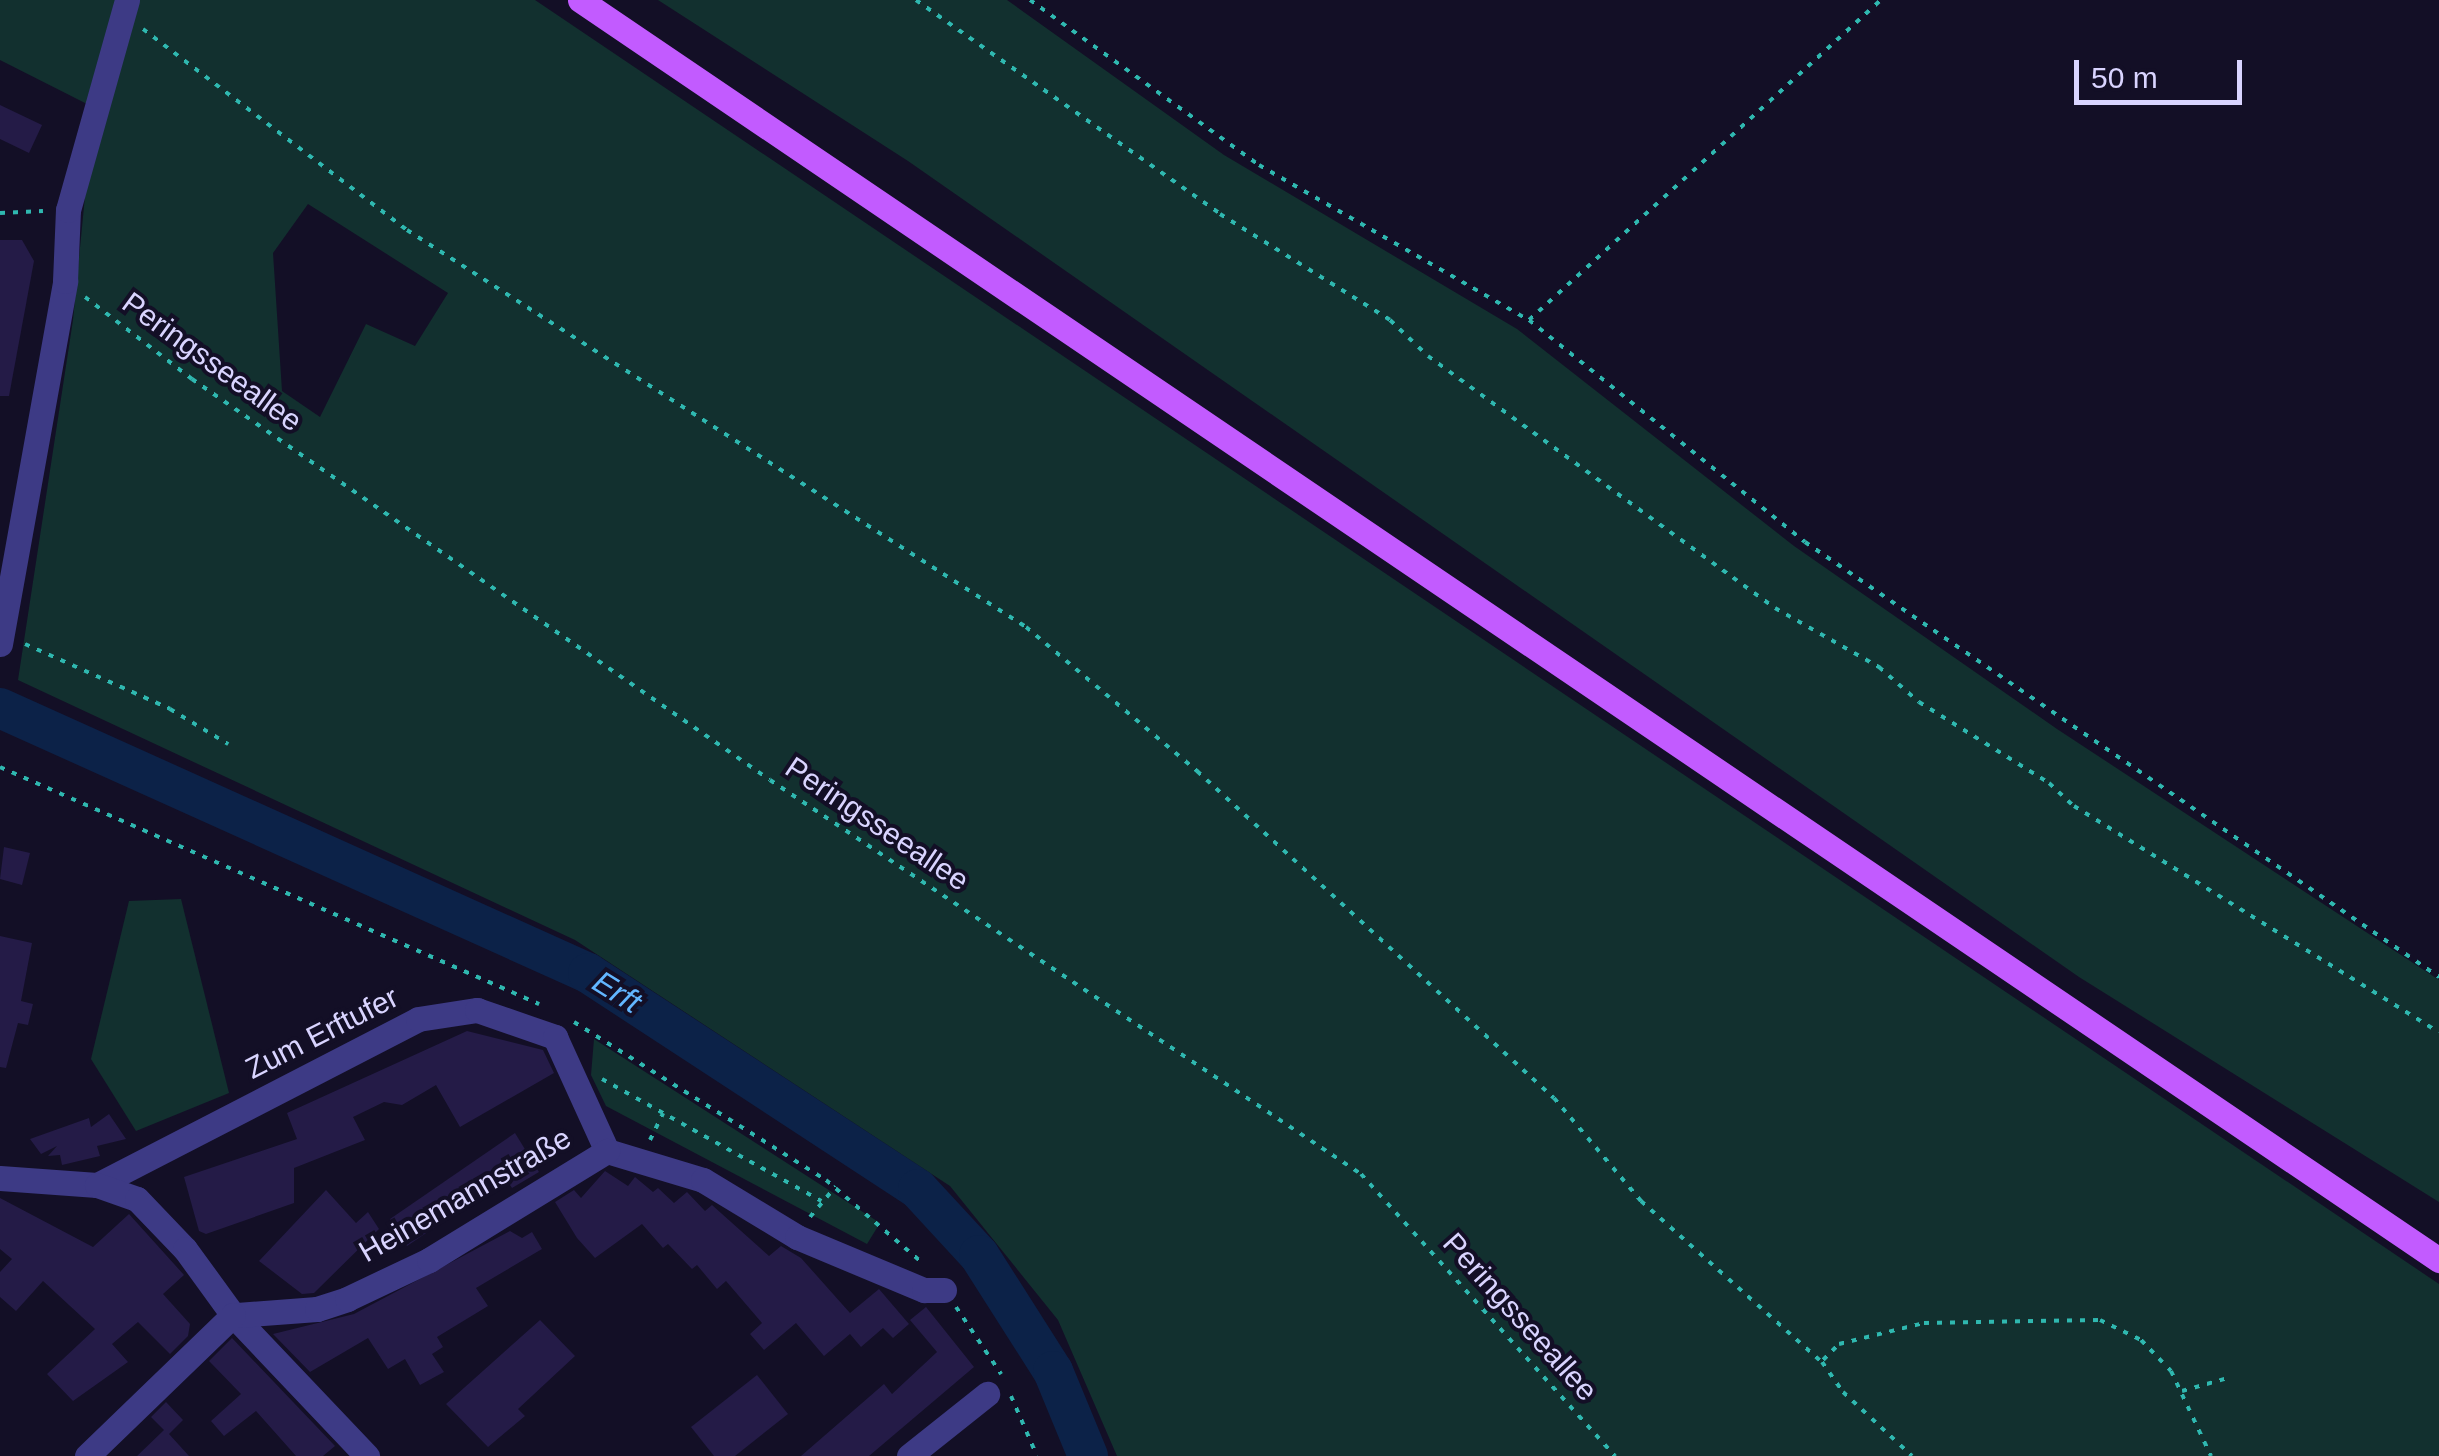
<!DOCTYPE html>
<html>
<head>
<meta charset="utf-8">
<style>
	body { margin:0 }
	#map { position:relative; width:2439px; height:1456px; overflow:hidden; background:#130f26; font-family:Arial,sans-serif }
	div>[style] { position:absolute }
	.green>* { inset:0; background:#12302f }
	.river>* { height:40px; margin:-20px; padding:0 20px; transform-origin:20px; border-radius:20px; background:#0c2248 }
	.building>* { inset:0; background:#241b47 }
	.path>* { height:4px; margin-top:-2px; transform-origin:0; background:repeating-linear-gradient(90deg,#2fb8b0 0 5px,transparent 0 13px) }
	.minor>* { height:25px; margin:-12.5px; padding:0 12.5px; transform-origin:12.5px; border-radius:12.5px; background:#3d3a85 }
	.major>* { height:25px; margin:-12.5px; padding:0 12.5px; transform-origin:12.5px; border-radius:12.5px; background:#c25bff }
	span { translate:-50% -50%; white-space:nowrap; text-align:center; line-height:1.15; -webkit-text-stroke:8px #130f26; paint-order:stroke }
	.street-label { font-size:30px; color:#d9d4ff }
	.water-label { font-size:32px; color:#62b6ff; font-style:italic }
	.scale { position:absolute; left:2074px; top:60px; width:168px; height:45px; box-sizing:border-box; border:5px solid #d9d4ff; border-top:0; padding-left:12px; font-size:30px; line-height:35px; white-space:nowrap; color:#d9d4ff; -webkit-text-stroke:8px #130f26; paint-order:stroke }
</style>
</head>
<body>
<div id="map">
	<div class="green">
		<div style="clip-path:polygon(0 0,119px 0,89px 105px,0 60px)"></div>
		<div style="clip-path:polygon(evenodd,137px 0,535px 0,2439px 1284px,2439px 1456px,1117px 1456px,1058px 1320px,950px 1186px,575px 940px,18px 680px,73px 320px,86px 186px,137px 0,308px 204px,448px 293px,415px 346px,366px 324px,320px 417px,282px 391px,273px 253px,308px 204px)"></div>
		<div style="clip-path:polygon(658px 0,1007px 0,1224px 155px,1517px 329px,1794px 546px,2057px 729px,2439px 980px,2439px 1202px,2079px 977px,908px 161px)"></div>
		<div style="clip-path:polygon(181px 899px,229px 1093px,136px 1131px,91px 1059px,129px 901px)"></div>
		<div style="clip-path:polygon(594px 1039px,880px 1223px,867px 1244px,606px 1106px,591px 1075px)"></div>
	</div>
	<div class="river">
		<div style="left:0;top:708px;width:645px;rotate:24.26deg"></div>
		<div style="left:588px;top:973px;width:394px;rotate:33.2deg"></div>
		<div style="left:918px;top:1189px;width:90px;rotate:47.3deg"></div>
		<div style="left:979px;top:1255px;width:138px;rotate:57.5deg"></div>
		<div style="left:1053px;top:1371px;width:92px;rotate:67.6deg"></div>
	</div>
	<div class="building">
		<div style="clip-path:polygon(0 105px,42px 125px,29px 153px,0 139px)"></div>
		<div style="clip-path:polygon(0 240px,22px 240px,34px 261px,9px 396px,0 396px)"></div>
		<div style="clip-path:polygon(4px 847px,30px 853px,22px 885px,0 879px)"></div>
		<div style="clip-path:polygon(0 936px,32px 943px,21px 1001px,33px 1004px,28px 1025px,18px 1023px,6px 1068px,0 1067px)"></div>
		<div style="clip-path:polygon(467px 1031px,543px 1050px,554px 1073px,460px 1127px,436px 1085px,402px 1105px,384px 1102px,353px 1117px,365px 1140px,294px 1168px,294px 1203px,206px 1234px,199px 1231px,184px 1177px,297px 1139px,287px 1113px)"></div>
		<div style="clip-path:polygon(109px 1114px,126px 1139px,97px 1146px,100px 1156px,62px 1165px,60px 1155px,48px 1156px,57px 1146px,41px 1154px,30px 1139px,89px 1118px,91px 1127px)"></div>
		<div style="clip-path:polygon(515px 1133px,539px 1172px,512px 1188px,506px 1179px,407px 1246px,390px 1219px)"></div>
		<div style="clip-path:polygon(605px 1171px,628px 1186px,635px 1177px,653px 1192px,658px 1188px,674px 1203px,687px 1192px,705px 1211px,712px 1205px,769px 1256px,781px 1246px,801px 1258px,850px 1313px,879px 1289px,909px 1324px,893px 1338px,883px 1328px,861px 1347px,850px 1334px,824px 1356px,796px 1323px,764px 1350px,750px 1334px,762px 1323px,726px 1281px,717px 1289px,697px 1265px,692px 1269px,668px 1244px,663px 1248px,642px 1224px,595px 1258px,577px 1238px,555px 1202px,574px 1190px,581px 1198px)"></div>
		<div style="clip-path:polygon(326px 1190px,356px 1223px,368px 1212px,379px 1229px,314px 1293px,302px 1294px,259px 1261px)"></div>
		<div style="clip-path:polygon(0 1198px,93px 1247px,129px 1214px,184px 1275px,163px 1294px,190px 1324px,188px 1336px,170px 1354px,138px 1322px,112px 1344px,128px 1362px,73px 1401px,47px 1374px,95px 1329px,43px 1281px,16px 1311px,0 1297px,0 1272px,12px 1259px,0 1249px)"></div>
		<div style="clip-path:polygon(510px 1231px,522px 1238px,532px 1232px,542px 1249px,476px 1288px,488px 1306px,437px 1337px,443px 1347px,432px 1354px,444px 1372px,420px 1385px,405px 1359px,388px 1369px,368px 1338px,310px 1372px,273px 1334px,354px 1314px)"></div>
		<div style="clip-path:polygon(926px 1307px,974px 1367px,869px 1456px,801px 1456px,884px 1384px,892px 1394px,937px 1352px,910px 1320px)"></div>
		<div style="clip-path:polygon(540px 1320px,575px 1356px,518px 1409px,525px 1416px,488px 1447px,446px 1404px)"></div>
		<div style="clip-path:polygon(232px 1338px,335px 1446px,323px 1456px,296px 1456px,256px 1411px,224px 1436px,211px 1421px,241px 1394px,209px 1361px)"></div>
		<div style="clip-path:polygon(757px 1375px,788px 1414px,735px 1456px,714px 1456px,691px 1427px)"></div>
		<div style="clip-path:polygon(166px 1402px,183px 1420px,169px 1434px,189px 1456px,137px 1456px,164px 1430px,151px 1417px)"></div>
	</div>
	<div class="path">
		<div style="left:916px;top:0;width:372px;rotate:35.1deg"></div>
		<div style="left:1220px;top:214px;width:200px;rotate:31.9deg"></div>
		<div style="left:1390px;top:320px;width:52px;rotate:43.5deg"></div>
		<div style="left:1428px;top:356px;width:429px;rotate:36deg"></div>
		<div style="left:1775px;top:608px;width:120px;rotate:29.6deg"></div>
		<div style="left:1879px;top:667px;width:53px;rotate:41.2deg"></div>
		<div style="left:1919px;top:702px;width:153px;rotate:31.9deg"></div>
		<div style="left:2049px;top:783px;width:34px;rotate:43deg"></div>
		<div style="left:2074px;top:806px;width:429px;rotate:31.8deg"></div>
		<div style="left:1030px;top:0;width:282px;rotate:35.8deg"></div>
		<div style="left:1259px;top:165px;width:311px;rotate:29.9deg"></div>
		<div style="left:1529px;top:320px;width:354px;rotate:38.8deg"></div>
		<div style="left:1805px;top:542px;width:769px;rotate:34.45deg"></div>
		<div style="left:143px;top:29px;width:332px;rotate:37.3deg"></div>
		<div style="left:407px;top:230px;width:735px;rotate:32.67deg"></div>
		<div style="left:1026px;top:627px;width:224px;rotate:40.1deg"></div>
		<div style="left:1197px;top:771px;width:484px;rotate:42.5deg"></div>
		<div style="left:1554px;top:1098px;width:135px;rotate:49.8deg"></div>
		<div style="left:1641px;top:1201px;width:242px;rotate:41.7deg"></div>
		<div style="left:1822px;top:1362px;width:37px;rotate:55deg"></div>
		<div style="left:1843px;top:1392px;width:94px;rotate:42.8deg"></div>
		<div style="left:0;top:213px;width:43px;rotate:-2.7deg"></div>
		<div style="left:85px;top:297px;width:135px;rotate:37.5deg"></div>
		<div style="left:192px;top:379px;width:703px;rotate:34.75deg"></div>
		<div style="left:770px;top:780px;width:710px;rotate:33.69deg"></div>
		<div style="left:1361px;top:1174px;width:380px;rotate:48deg"></div>
		<div style="left:1529px;top:320px;width:476px;rotate:-42.3deg"></div>
		<div style="left:25px;top:644px;width:159px;rotate:24.1deg"></div>
		<div style="left:170px;top:709px;width:68px;rotate:31.1deg"></div>
		<div style="left:0;top:767px;width:589px;rotate:23.74deg"></div>
		<div style="left:574px;top:1022px;width:297px;rotate:32.1deg"></div>
		<div style="left:826px;top:1180px;width:123px;rotate:40.7deg"></div>
		<div style="left:602px;top:1079px;width:251px;rotate:29.1deg"></div>
		<div style="left:650px;top:1140px;width:30px;rotate:-64deg"></div>
		<div style="left:810px;top:1217px;width:40px;rotate:-50deg"></div>
		<div style="left:956px;top:1307px;width:81px;rotate:56.1deg"></div>
		<div style="left:1823px;top:1360px;width:23px;rotate:-45deg"></div>
		<div style="left:1839px;top:1344px;width:88px;rotate:-13.9deg"></div>
		<div style="left:1924px;top:1323px;width:176px;rotate:-1deg"></div>
		<div style="left:2100px;top:1320px;width:46px;rotate:26deg"></div>
		<div style="left:2141px;top:1340px;width:43px;rotate:45.9deg"></div>
		<div style="left:2171px;top:1371px;width:94px;rotate:64.8deg"></div>
		<div style="left:2182px;top:1391px;width:48px;rotate:-15.8deg"></div>
		<div style="left:1011px;top:1396px;width:65px;rotate:66.6deg"></div>
	</div>
	<div class="minor">
		<div style="left:0;top:644px;width:369px;rotate:-79.8deg"></div>
		<div style="left:65px;top:281px;width:71px;rotate:-87.6deg"></div>
		<div style="left:68px;top:210px;width:218px;rotate:-74.3deg"></div>
		<div style="left:0;top:1178px;width:97px;rotate:4.1deg"></div>
		<div style="left:97px;top:1185px;width:361px;rotate:-27.3deg"></div>
		<div style="left:418px;top:1019px;width:60px;rotate:-8.7deg"></div>
		<div style="left:477px;top:1010px;width:83px;rotate:19.1deg"></div>
		<div style="left:555px;top:1037px;width:125px;rotate:65.5deg"></div>
		<div style="left:607px;top:1151px;width:100px;rotate:16.8deg"></div>
		<div style="left:703px;top:1180px;width:110px;rotate:31.2deg"></div>
		<div style="left:797px;top:1237px;width:138px;rotate:22.7deg"></div>
		<div style="left:924px;top:1290px;width:20px"></div>
		<div style="left:97px;top:1185px;width:42px;rotate:19.3deg"></div>
		<div style="left:137px;top:1199px;width:69px;rotate:46.2deg"></div>
		<div style="left:185px;top:1249px;width:82px;rotate:54deg"></div>
		<div style="left:233px;top:1315px;width:195px;rotate:46.5deg"></div>
		<div style="left:237px;top:1315px;width:80px;rotate:-4.3deg"></div>
		<div style="left:317px;top:1309px;width:32px;rotate:-18deg"></div>
		<div style="left:347px;top:1299px;width:91px;rotate:-25.4deg"></div>
		<div style="left:429px;top:1260px;width:209px;rotate:-31.5deg"></div>
		<div style="left:87px;top:1456px;width:203px;rotate:-44deg"></div>
		<div style="left:909px;top:1456px;width:100px;rotate:-38.5deg"></div>
	</div>
	<div class="major">
		<div style="left:580px;top:0;width:2246px;rotate:34.13deg"></div>
	</div>
	<div class="street-label">
		<span style="left:212px;top:362px;rotate:36deg">Peringsseeallee</span>
		<span style="left:877px;top:824px;rotate:34deg">Peringsseeallee</span>
		<span style="left:322px;top:1033px;rotate:-27deg">Zum Erftufer</span>
		<span style="left:465px;top:1195px;rotate:-30deg">Heinemannstraße</span>
		<span style="left:1520px;top:1317px;rotate:48deg">Peringsseeallee</span>
	</div>
	<div class="water-label">
		<span style="left:617px;top:992px;rotate:32deg">Erft</span>
	</div>
	<div class="scale">50 m</div>
</div>
</body>
</html>
